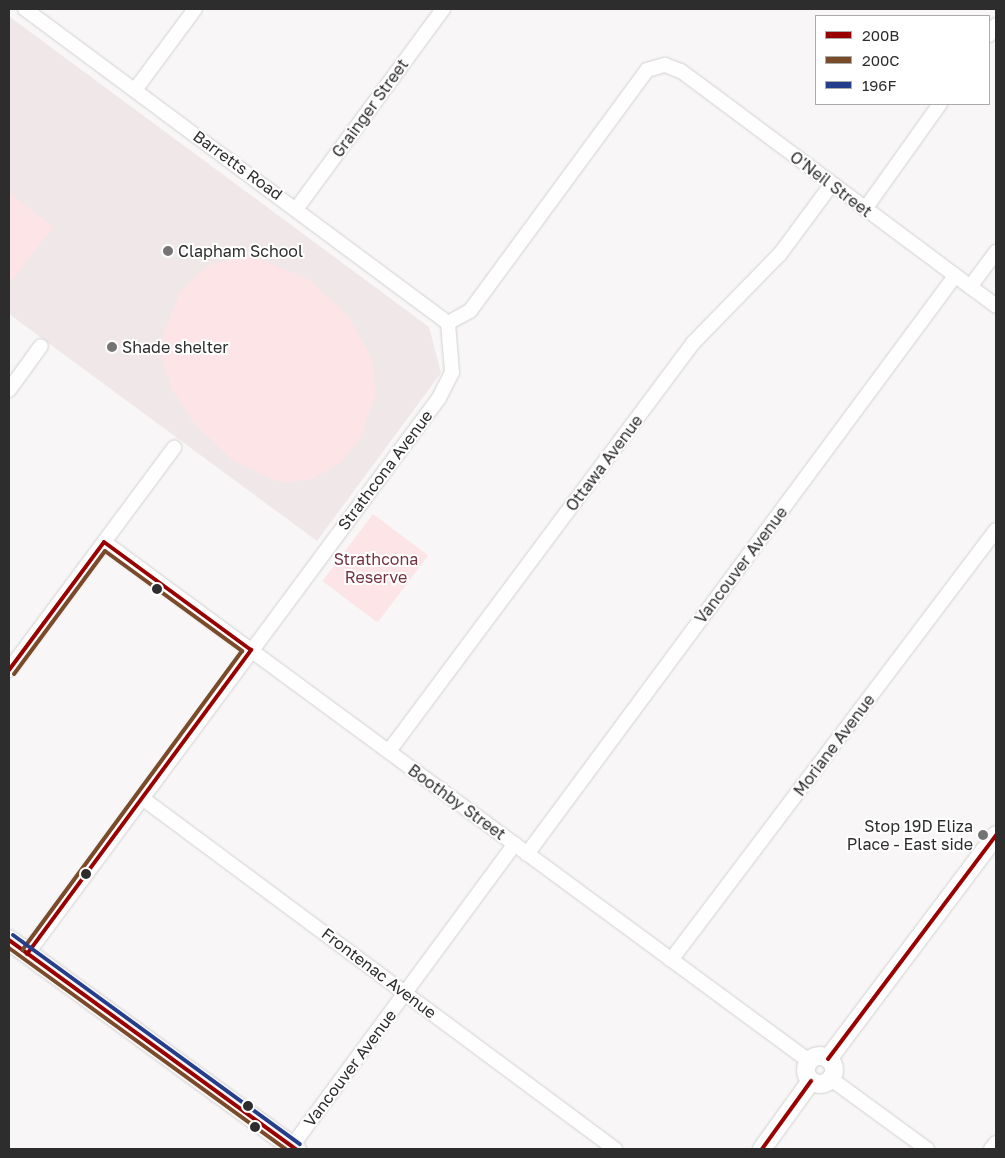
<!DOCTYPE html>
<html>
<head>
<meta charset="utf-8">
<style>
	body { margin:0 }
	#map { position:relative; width:1005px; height:1158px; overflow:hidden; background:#f8f6f6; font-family:"Golos Text",sans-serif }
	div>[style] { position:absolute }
	.built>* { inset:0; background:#f0e7e8 }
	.green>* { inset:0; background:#fce4e7; transform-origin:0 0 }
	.roads { filter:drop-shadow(0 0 1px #d3d1d1) drop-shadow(0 0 1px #d3d1d1) }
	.minor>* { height:14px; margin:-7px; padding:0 7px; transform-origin:7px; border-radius:7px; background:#fefefe }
	.tertiary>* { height:18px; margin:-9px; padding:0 9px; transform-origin:9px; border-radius:9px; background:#fefefe }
	.tertiary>.ring { margin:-9px; padding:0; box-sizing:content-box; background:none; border:18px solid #fefefe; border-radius:50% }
	.secondary>* { height:20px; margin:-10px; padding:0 10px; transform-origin:10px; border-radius:10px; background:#faf7f7 }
	.bus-1>* { height:4px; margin:-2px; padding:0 2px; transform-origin:2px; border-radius:2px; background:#900 }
	.bus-2>* { height:4px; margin:-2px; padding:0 2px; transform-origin:2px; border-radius:2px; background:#7a4b2a }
	.bus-3>* { height:4px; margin:-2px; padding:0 2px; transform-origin:2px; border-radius:2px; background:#243e8c }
	.dots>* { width:14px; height:14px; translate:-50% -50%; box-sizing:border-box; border:2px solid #fff; border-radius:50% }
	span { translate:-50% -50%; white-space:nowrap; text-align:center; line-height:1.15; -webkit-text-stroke:4px #fff; paint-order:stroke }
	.street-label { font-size:16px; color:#2e2d2d }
	.poi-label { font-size:16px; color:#2e2d2d }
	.left { translate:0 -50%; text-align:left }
	.right { translate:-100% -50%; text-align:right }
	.park-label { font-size:16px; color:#713341 }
	.frame { position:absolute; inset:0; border:10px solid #2e2d2d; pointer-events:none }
	.legend { position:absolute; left:815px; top:15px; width:175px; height:90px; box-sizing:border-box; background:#fff; border:1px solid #ababab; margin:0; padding:6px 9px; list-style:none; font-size:15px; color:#2e2d2d }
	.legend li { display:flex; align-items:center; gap:10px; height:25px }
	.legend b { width:25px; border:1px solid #ababab }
</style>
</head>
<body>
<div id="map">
	<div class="built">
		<div style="clip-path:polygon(10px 17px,429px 327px,441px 373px,317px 541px,9px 314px)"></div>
	</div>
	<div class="green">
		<div style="clip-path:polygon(9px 193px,53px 227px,9px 284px)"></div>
		<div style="clip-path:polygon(250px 255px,308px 279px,348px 316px,371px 357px,376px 393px,360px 438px,341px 462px,312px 479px,281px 483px,232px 460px,193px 422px,172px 389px,162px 358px,161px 342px,180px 292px,207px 266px)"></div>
		<div style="left:373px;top:514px;width:69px;height:84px;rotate:37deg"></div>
	</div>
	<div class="roads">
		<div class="minor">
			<div style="left:25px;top:9px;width:527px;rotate:36.59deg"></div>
			<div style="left:989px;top:35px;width:12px;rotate:-55deg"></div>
			<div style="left:135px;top:90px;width:101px;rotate:-53.5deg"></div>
			<div style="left:297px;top:208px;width:247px;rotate:-53.7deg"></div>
			<div style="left:865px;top:209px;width:129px;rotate:-54.5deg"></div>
			<div style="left:970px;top:287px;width:44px;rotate:-53.4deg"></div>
			<div style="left:9px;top:390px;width:54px;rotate:-54deg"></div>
			<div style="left:104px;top:542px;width:875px;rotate:36.36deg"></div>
			<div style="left:9px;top:670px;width:277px;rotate:-53.4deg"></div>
			<div style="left:389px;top:751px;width:509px;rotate:-53.31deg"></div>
			<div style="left:693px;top:343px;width:124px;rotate:-45.7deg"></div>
			<div style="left:780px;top:254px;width:86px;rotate:-53.5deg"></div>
			<div style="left:142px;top:798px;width:589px;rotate:36.58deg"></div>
			<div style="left:527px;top:854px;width:719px;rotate:-53.48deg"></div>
			<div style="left:27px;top:954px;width:692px;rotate:-53.46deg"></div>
			<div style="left:439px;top:398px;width:29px;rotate:-63deg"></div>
			<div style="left:452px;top:372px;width:49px;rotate:-94.7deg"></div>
			<div style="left:448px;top:323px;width:25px;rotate:-29deg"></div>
			<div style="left:470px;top:311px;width:299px;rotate:-53.7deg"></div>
			<div style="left:647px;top:70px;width:19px;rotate:-16deg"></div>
			<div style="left:665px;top:65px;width:17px;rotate:21deg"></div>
			<div style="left:681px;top:71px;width:393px;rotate:36.7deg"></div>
			<div style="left:671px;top:960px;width:539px;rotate:-52.92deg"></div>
			<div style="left:831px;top:1079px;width:119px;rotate:36.1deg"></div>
			<div style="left:292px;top:1146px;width:375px;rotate:-53.6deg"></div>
			<div style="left:991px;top:1149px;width:8px;rotate:-50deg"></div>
		</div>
		<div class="tertiary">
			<div class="ring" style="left:806px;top:1056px;width:10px;height:10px"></div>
			<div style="left:828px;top:1059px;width:280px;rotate:-53.1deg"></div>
			<div style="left:762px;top:1149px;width:84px;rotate:-54.2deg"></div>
		</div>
		<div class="secondary">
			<div style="left:9px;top:940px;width:355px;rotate:36.1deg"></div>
		</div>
	</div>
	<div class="bus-1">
		<div style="left:104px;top:542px;width:182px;rotate:36.3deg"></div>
		<div style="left:9px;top:670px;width:159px;rotate:-53.4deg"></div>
		<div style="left:9px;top:940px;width:355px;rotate:36.1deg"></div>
		<div style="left:27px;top:954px;width:378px;rotate:-53.6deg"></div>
		<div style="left:828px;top:1059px;width:280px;rotate:-53.1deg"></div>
		<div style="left:762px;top:1149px;width:84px;rotate:-54.2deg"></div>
	</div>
	<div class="bus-2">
		<div style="left:14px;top:674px;width:153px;rotate:-53.5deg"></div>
		<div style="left:105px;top:551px;width:170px;rotate:36.1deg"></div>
		<div style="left:242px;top:651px;width:371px;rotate:126.3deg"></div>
		<div style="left:9px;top:948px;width:342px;rotate:36deg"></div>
	</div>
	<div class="bus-3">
		<div style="left:13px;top:935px;width:355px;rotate:36.1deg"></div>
	</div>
	<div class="dots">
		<div style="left:168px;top:251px;background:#757373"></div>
		<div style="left:112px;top:347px;background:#757373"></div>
		<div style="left:157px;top:589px;background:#2e2d2d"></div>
		<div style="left:983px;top:835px;background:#757373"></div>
		<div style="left:86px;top:874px;background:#2e2d2d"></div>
		<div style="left:248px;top:1106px;background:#2e2d2d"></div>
		<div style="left:255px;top:1127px;background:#2e2d2d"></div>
	</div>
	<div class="street-label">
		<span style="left:370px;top:108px;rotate:-54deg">Grainger Street</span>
		<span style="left:238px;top:165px;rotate:36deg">Barretts Road</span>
		<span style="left:831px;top:184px;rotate:37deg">O'Neil Street</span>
		<span style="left:604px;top:463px;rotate:-53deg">Ottawa Avenue</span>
		<span style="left:385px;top:470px;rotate:-53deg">Strathcona Avenue</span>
		<span style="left:741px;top:565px;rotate:-53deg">Vancouver Avenue</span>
		<span style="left:834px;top:745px;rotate:-53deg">Moriane Avenue</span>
		<span style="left:457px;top:802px;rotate:36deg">Boothby Street</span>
		<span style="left:379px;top:973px;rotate:37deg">Frontenac Avenue</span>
		<span style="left:350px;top:1068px;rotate:-53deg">Vancouver Avenue</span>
	</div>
	<div class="poi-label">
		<span class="left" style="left:178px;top:251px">Clapham School</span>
		<span class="left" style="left:122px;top:347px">Shade shelter</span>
		<span class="right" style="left:973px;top:835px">Stop 19D Eliza<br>Place - East side</span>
	</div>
	<div class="park-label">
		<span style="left:376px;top:568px">Strathcona<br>Reserve</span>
	</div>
	<div class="frame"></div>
	<ul class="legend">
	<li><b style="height:6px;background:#900"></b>200B</li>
	<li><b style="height:6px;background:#7a4b2a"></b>200C</li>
	<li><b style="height:6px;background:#243e8c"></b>196F</li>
	</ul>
</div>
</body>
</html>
